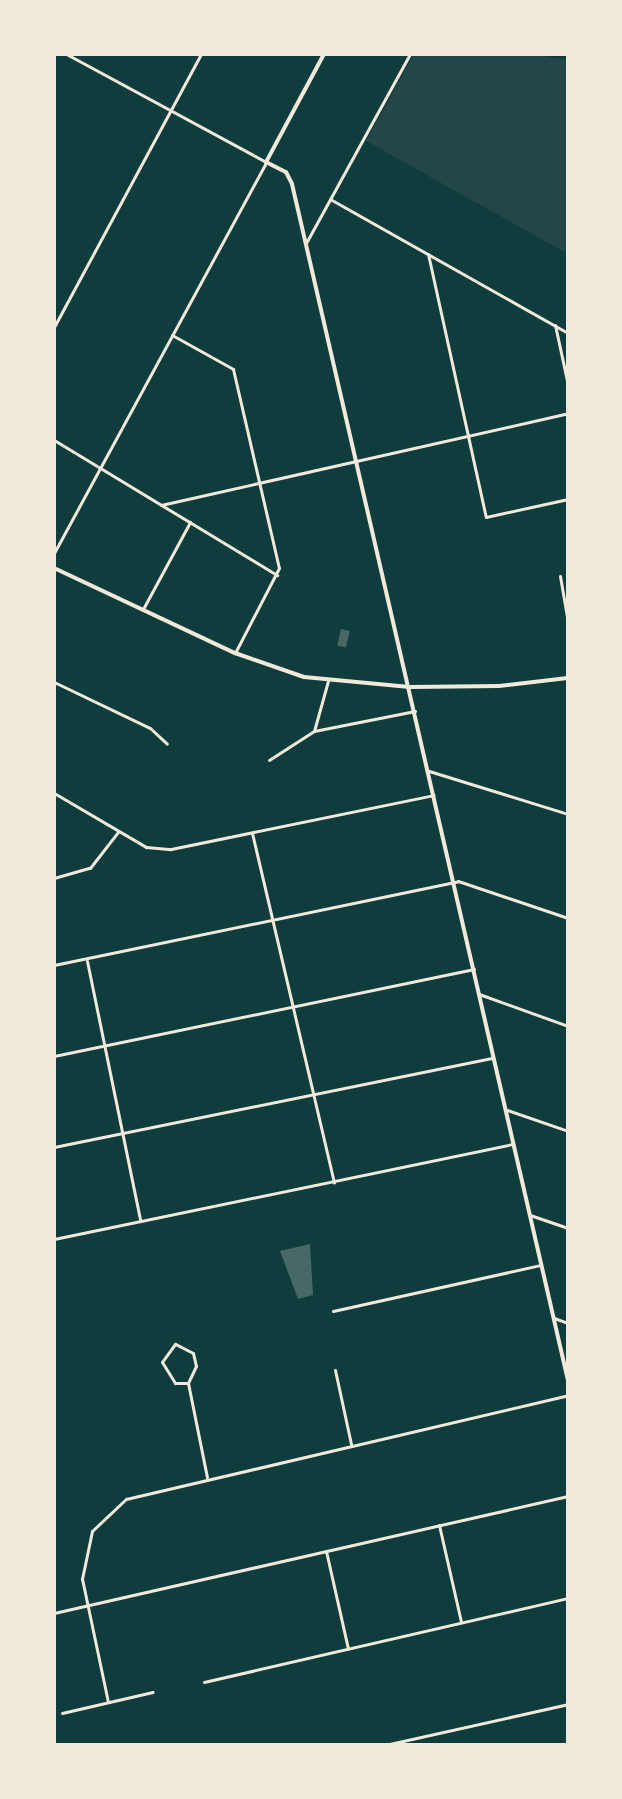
<!DOCTYPE html>
<html>
<head>
<meta charset="utf-8">
<style>
	body { margin:0 }
	#map { position:relative; width:622px; height:1799px; overflow:hidden; background:#0f3d3e; font-family:Barlow,sans-serif }
	div>[style] { position:absolute }
	.green>* { inset:0; background:#244646 }
	.building>* { inset:0; background:#486865; transform-origin:0 0 }
	.minor>* { height:3px; margin:-1.5px; padding:0 1.5px; transform-origin:1.5px; border-radius:1.5px; background:#f1e9da }
	.tertiary>* { height:4px; margin:-2px; padding:0 2px; transform-origin:2px; border-radius:2px; background:#f1e9da }
	.secondary>* { height:4px; margin:-2px; padding:0 2px; transform-origin:2px; border-radius:2px; background:#f1e9da }
	span { translate:-50% -50%; white-space:nowrap; text-align:center; line-height:1.15; -webkit-text-stroke:8px #f1e9da; paint-order:stroke }
	.frame { position:absolute; inset:0; border:56px solid #f1e9da; pointer-events:none }
</style>
</head>
<body>
<div id="map">
	<div class="green">
		<div style="clip-path:polygon(414px 54px,532px 54px,568px 60px,568px 254px,366px 141px)"></div>
	</div>
	<div class="building">
		<div style="left:341px;top:629px;width:9px;height:17px;rotate:13deg"></div>
		<div style="clip-path:polygon(310px 1244px,313px 1295px,298px 1299px,280px 1251px)"></div>
	</div>
	<div class="minor">
		<div style="left:330px;top:199px;width:273px;rotate:29.4deg"></div>
		<div style="left:306px;top:243px;width:216px;rotate:-61.2deg"></div>
		<div style="left:428px;top:254px;width:269px;rotate:77.6deg"></div>
		<div style="left:486px;top:517px;width:84px;rotate:-12.4deg"></div>
		<div style="left:555px;top:325px;width:61px;rotate:77.8deg"></div>
		<div style="left:54px;top:327px;width:310px;rotate:-61.7deg"></div>
		<div style="left:172px;top:335px;width:70px;rotate:29.1deg"></div>
		<div style="left:233px;top:369px;width:204px;rotate:77deg"></div>
		<div style="left:279px;top:568px;width:96px;rotate:117.4deg"></div>
		<div style="left:54px;top:440px;width:261px;rotate:31.2deg"></div>
		<div style="left:161px;top:505px;width:417px;rotate:-12.7deg"></div>
		<div style="left:54px;top:553px;width:445px;rotate:-61.5deg"></div>
		<div style="left:266px;top:162px;width:227px;rotate:-151.6deg"></div>
		<div style="left:560px;top:576px;width:48px;rotate:80.3deg"></div>
		<div style="left:143px;top:609px;width:99px;rotate:-61.6deg"></div>
		<div style="left:54px;top:682px;width:106px;rotate:25.6deg"></div>
		<div style="left:150px;top:728px;width:23px;rotate:43deg"></div>
		<div style="left:314px;top:731px;width:52px;rotate:-74.4deg"></div>
		<div style="left:269px;top:760px;width:54px;rotate:-32.8deg"></div>
		<div style="left:314px;top:731px;width:103px;rotate:-11.2deg"></div>
		<div style="left:429px;top:771px;width:145px;rotate:17.2deg"></div>
		<div style="left:54px;top:793px;width:107px;rotate:30.4deg"></div>
		<div style="left:146px;top:847px;width:25px;rotate:5deg"></div>
		<div style="left:171px;top:849px;width:268px;rotate:-11.6deg"></div>
		<div style="left:252px;top:833px;width:359px;rotate:76.8deg"></div>
		<div style="left:54px;top:878px;width:37px;rotate:-16deg"></div>
		<div style="left:90px;top:868px;width:46px;rotate:-52.1deg"></div>
		<div style="left:87px;top:961px;width:264px;rotate:78.4deg"></div>
		<div style="left:54px;top:965px;width:413px;rotate:-11.7deg"></div>
		<div style="left:458px;top:881px;width:116px;rotate:18.6deg"></div>
		<div style="left:479px;top:994px;width:95px;rotate:19.8deg"></div>
		<div style="left:54px;top:1056px;width:429px;rotate:-11.7deg"></div>
		<div style="left:507px;top:1110px;width:65px;rotate:19deg"></div>
		<div style="left:54px;top:1147px;width:448px;rotate:-11.5deg"></div>
		<div style="left:530px;top:1215px;width:40px;rotate:18.9deg"></div>
		<div style="left:54px;top:1239px;width:469px;rotate:-11.7deg"></div>
		<div style="left:333px;top:1311px;width:213px;rotate:-12.5deg"></div>
		<div style="left:554px;top:1318px;width:15px;rotate:20deg"></div>
		<div style="left:335px;top:1370px;width:76px;rotate:77.8deg"></div>
		<div style="left:188px;top:1383px;width:19px;rotate:-65deg"></div>
		<div style="left:196px;top:1366px;width:13px;rotate:-103deg"></div>
		<div style="left:193px;top:1353px;width:20px;rotate:-153deg"></div>
		<div style="left:175px;top:1344px;width:22px;rotate:126deg"></div>
		<div style="left:162px;top:1362px;width:25px;rotate:58deg"></div>
		<div style="left:175px;top:1383px;width:13px"></div>
		<div style="left:188px;top:1383px;width:96px;rotate:78.6deg"></div>
		<div style="left:439px;top:1525px;width:99px;rotate:77.2deg"></div>
		<div style="left:326px;top:1551px;width:100px;rotate:77.3deg"></div>
		<div style="left:54px;top:1613px;width:527px;rotate:-12.82deg"></div>
		<div style="left:204px;top:1682px;width:374px;rotate:-13deg"></div>
		<div style="left:108px;top:1702px;width:126px;rotate:-101.9deg"></div>
		<div style="left:82px;top:1579px;width:49px;rotate:-78.2deg"></div>
		<div style="left:92px;top:1531px;width:47px;rotate:-43.3deg"></div>
		<div style="left:126px;top:1499px;width:454px;rotate:-13.2deg"></div>
		<div style="left:62px;top:1713px;width:93px;rotate:-13deg"></div>
		<div style="left:385px;top:1745px;width:188px;rotate:-12.6deg"></div>
	</div>
	<div class="tertiary">
		<div style="left:324px;top:54px;width:123px;rotate:118.2deg"></div>
		<div style="left:266px;top:162px;width:22px;rotate:27deg"></div>
		<div style="left:286px;top:172px;width:13px;rotate:63deg"></div>
		<div style="left:292px;top:184px;width:1227px;rotate:77.01deg"></div>
	</div>
	<div class="secondary">
		<div style="left:54px;top:568px;width:200px;rotate:25.2deg"></div>
		<div style="left:235px;top:653px;width:73px;rotate:19.2deg"></div>
		<div style="left:304px;top:677px;width:106px;rotate:5.4deg"></div>
		<div style="left:410px;top:687px;width:89px;rotate:-0.6deg"></div>
		<div style="left:499px;top:686px;width:69px;rotate:-6.6deg"></div>
	</div>
	<div class="frame"></div>
</div>
</body>
</html>
